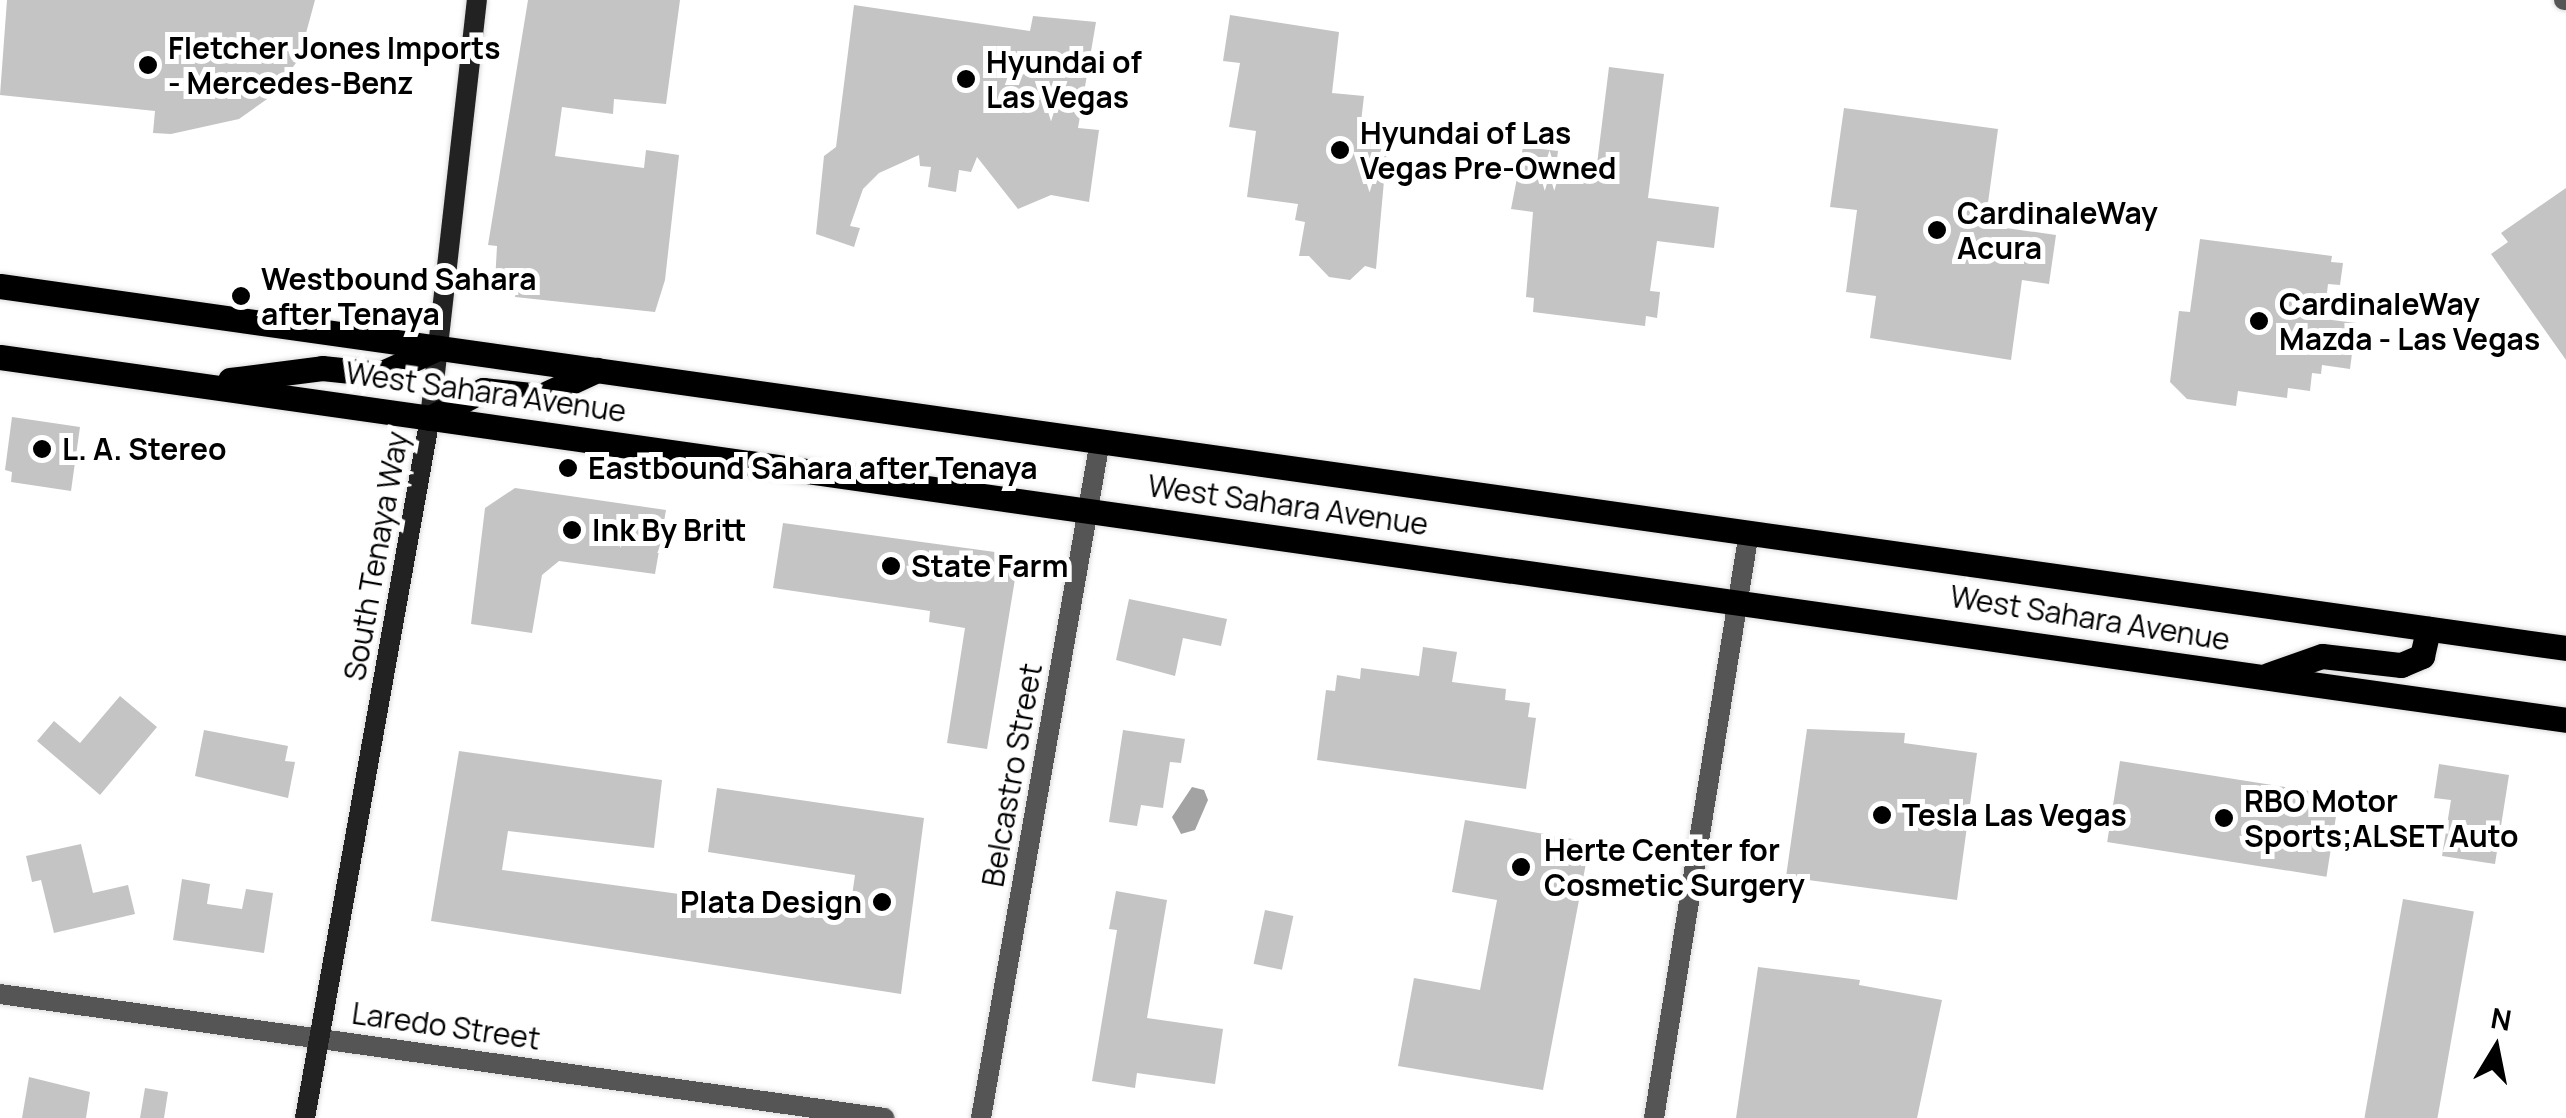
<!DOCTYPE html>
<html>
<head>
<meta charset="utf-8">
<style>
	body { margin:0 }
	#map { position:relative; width:2566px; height:1118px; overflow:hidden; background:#fff; font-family:Manrope,sans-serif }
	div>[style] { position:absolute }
	.water>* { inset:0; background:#a3a3a3 }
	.building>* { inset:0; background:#c4c4c4; transform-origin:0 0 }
	.roads { filter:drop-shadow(0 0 2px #dbdbdb) drop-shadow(0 0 2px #dbdbdb) }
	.street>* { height:20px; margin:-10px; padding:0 10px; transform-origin:10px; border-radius:10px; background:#555 }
	.secondary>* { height:20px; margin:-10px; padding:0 10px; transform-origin:10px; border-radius:10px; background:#222 }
	.primary>* { height:25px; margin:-12.5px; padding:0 12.5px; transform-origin:12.5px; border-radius:12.5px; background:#000 }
	.dots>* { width:28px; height:28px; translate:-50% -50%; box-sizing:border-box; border:5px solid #fff; border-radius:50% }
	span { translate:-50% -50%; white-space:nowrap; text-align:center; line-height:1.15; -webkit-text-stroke:10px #fff; paint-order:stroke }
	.poi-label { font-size:30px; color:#000; font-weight:700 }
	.left { translate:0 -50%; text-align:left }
	.right { translate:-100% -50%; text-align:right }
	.street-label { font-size:30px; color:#000 }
	.north { position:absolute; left:2446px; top:998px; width:100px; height:100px; -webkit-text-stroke:8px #fff; paint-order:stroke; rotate:10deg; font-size:28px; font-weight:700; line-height:40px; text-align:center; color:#000 }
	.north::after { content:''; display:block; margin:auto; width:35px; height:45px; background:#000; clip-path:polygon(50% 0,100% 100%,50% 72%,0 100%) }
</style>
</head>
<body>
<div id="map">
	<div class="water">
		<div style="clip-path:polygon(1192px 787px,1204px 790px,1208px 800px,1195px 830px,1181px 834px,1172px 817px)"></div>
	</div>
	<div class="building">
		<div style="clip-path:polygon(7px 0,315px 0,299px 59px,270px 97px,239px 119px,171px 134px,153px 133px,155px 111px,0 95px)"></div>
		<div style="clip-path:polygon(528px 0,680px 0,666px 104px,614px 99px,613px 114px,562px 107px,555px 156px,644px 168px,646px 150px,679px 155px,665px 280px,655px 312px,515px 297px,517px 285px,495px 282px,497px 246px,488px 245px)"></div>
		<div style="clip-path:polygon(854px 5px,1030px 31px,1033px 16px,1096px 22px,1078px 128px,1099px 130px,1089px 202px,1051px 195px,1018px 209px,977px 157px,971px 172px,959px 170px,956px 192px,928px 187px,931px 167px,920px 166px,919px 155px,879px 173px,863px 189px,850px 226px,860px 228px,854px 247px,816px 234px,824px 156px,836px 147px)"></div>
		<div style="clip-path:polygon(1230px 15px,1339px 32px,1332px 93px,1364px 96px,1361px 122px,1389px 126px,1376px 269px,1365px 266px,1350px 280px,1329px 277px,1309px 256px,1299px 256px,1305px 222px,1295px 220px,1298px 204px,1247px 197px,1256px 131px,1229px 127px,1240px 63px,1223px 61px)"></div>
		<div style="clip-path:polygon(1609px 67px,1664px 74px,1648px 198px,1719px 207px,1714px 248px,1657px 241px,1650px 291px,1660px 292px,1657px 318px,1646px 316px,1645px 326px,1533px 312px,1534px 298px,1526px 297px,1533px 212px,1511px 209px,1523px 147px,1558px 151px,1555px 175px,1595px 180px)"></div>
		<div style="clip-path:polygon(1844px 108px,1998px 129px,1985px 225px,2056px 235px,2049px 284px,2022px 280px,2011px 360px,1870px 338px,1876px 296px,1846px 292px,1857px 210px,1830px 207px)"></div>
		<div style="clip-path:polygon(2566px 188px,2566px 360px,2491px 254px,2508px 242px,2501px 233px)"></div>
		<div style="clip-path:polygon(2200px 239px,2332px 256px,2331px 262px,2343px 263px,2340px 285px,2328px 284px,2324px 319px,2356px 323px,2350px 369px,2322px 365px,2321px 374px,2312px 373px,2310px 391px,2288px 388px,2287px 398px,2238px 391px,2236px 406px,2187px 399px,2170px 382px,2179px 311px,2190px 312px)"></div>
		<div style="clip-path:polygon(12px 417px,80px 427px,71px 491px,11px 482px,12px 472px,5px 470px)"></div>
		<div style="clip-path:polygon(515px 488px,666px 510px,655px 574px,559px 561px,542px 575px,532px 633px,471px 624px,485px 508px)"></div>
		<div style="clip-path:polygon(783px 523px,995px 552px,1015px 579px,987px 749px,947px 743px,965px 628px,929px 622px,930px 611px,773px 588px)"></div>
		<div style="clip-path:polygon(1129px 599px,1227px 619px,1221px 646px,1183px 638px,1175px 676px,1116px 660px)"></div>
		<div style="clip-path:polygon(1423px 647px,1457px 652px,1452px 682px,1506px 689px,1505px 700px,1530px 703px,1528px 717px,1536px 718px,1526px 789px,1317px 760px,1326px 690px,1335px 691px,1337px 675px,1360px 679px,1361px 668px,1419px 676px)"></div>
		<div style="clip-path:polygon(120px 696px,157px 727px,100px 795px,37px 741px,54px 721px,80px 743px)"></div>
		<div style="clip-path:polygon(1807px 729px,1905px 733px,1904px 743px,1977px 753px,1957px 900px,1786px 877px)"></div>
		<div style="clip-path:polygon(204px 730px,288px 746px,285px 761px,295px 762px,288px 798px,195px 776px)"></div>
		<div style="clip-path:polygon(1123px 730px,1185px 739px,1181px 763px,1170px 762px,1163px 808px,1141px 805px,1137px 826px,1109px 822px)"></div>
		<div style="clip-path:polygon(459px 751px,662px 780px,654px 848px,508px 831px,502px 870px,849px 917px,855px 875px,708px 852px,717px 788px,924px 818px,901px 994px,431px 921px)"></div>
		<div style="left:2120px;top:761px;width:222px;height:82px;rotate:9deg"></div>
		<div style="clip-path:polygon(2439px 764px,2509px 775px,2495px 864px,2442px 856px,2451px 800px,2434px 798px)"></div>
		<div style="clip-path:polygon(1465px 820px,1590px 842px,1543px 1090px,1398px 1066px,1414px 978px,1480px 990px,1497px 900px,1452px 892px)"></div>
		<div style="clip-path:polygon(81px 844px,93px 893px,128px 885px,135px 914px,54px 933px,41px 880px,32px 882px,26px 856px)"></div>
		<div style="clip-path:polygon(182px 879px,210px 884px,207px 904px,242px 909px,246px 889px,273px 893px,264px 953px,173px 940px)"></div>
		<div style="clip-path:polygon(1116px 891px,1167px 900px,1147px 1018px,1223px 1029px,1215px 1084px,1137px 1073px,1135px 1088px,1092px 1081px,1117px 930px,1109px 929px)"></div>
		<div style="left:2403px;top:899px;width:72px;height:222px;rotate:10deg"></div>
		<div style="left:1265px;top:910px;width:29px;height:55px;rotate:12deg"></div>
		<div style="clip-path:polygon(1758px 967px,1860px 980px,1859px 985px,1942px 1000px,1917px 1118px,1736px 1118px)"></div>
		<div style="clip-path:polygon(29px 1077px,90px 1092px,86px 1118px,22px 1118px)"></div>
		<div style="clip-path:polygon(145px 1088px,168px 1092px,164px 1118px,140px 1118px)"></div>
	</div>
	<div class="roads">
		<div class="street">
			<div style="left:2564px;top:0;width:2px"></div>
			<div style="left:0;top:994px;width:893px;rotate:7.98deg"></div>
			<div style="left:981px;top:1118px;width:687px;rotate:-80.03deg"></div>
			<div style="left:1654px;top:1118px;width:594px;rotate:-80.79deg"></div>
		</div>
		<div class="secondary">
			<div style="left:305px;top:1118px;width:711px;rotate:-79.88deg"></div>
			<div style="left:430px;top:418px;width:421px;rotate:-83.6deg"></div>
		</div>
		<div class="primary">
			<div style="left:0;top:286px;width:2591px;rotate:8.03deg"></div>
			<div style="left:0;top:357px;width:2592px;rotate:8.05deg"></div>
			<div style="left:230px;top:380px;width:93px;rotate:-7.4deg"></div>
			<div style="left:322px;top:368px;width:58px;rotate:5.9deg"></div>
			<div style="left:380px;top:374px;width:64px;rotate:-24.1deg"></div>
			<div style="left:430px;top:418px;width:60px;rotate:-27.8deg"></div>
			<div style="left:483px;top:390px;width:58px;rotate:5.9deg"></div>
			<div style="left:541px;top:396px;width:62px;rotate:-24.9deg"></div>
			<div style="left:2268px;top:675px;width:57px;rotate:-19.4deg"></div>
			<div style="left:2322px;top:656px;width:80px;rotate:6.5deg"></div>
			<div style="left:2401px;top:665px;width:23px;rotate:-23deg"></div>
			<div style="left:2422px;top:656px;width:28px;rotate:-77deg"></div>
		</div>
	</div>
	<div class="dots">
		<div style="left:148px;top:65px;background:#000"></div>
		<div style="left:966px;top:79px;background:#000"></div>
		<div style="left:1340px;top:150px;background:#000"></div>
		<div style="left:1937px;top:230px;background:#000"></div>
		<div style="left:241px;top:296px;background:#000"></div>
		<div style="left:2259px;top:321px;background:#000"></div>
		<div style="left:42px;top:449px;background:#000"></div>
		<div style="left:568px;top:468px;background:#000"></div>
		<div style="left:572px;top:530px;background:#000"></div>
		<div style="left:891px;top:566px;background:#000"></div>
		<div style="left:1882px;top:815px;background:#000"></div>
		<div style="left:2224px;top:818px;background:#000"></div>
		<div style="left:1521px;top:867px;background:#000"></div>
		<div style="left:882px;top:902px;background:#000"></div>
	</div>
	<div class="poi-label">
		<span class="left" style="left:168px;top:65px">Fletcher Jones Imports<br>- Mercedes-Benz</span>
		<span class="left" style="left:986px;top:79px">Hyundai of<br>Las Vegas</span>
		<span class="left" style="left:1360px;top:150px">Hyundai of Las<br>Vegas Pre-Owned</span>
		<span class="left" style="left:1957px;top:230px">CardinaleWay<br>Acura</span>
		<span class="left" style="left:261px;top:296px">Westbound Sahara<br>after Tenaya</span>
		<span class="left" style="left:2279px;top:321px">CardinaleWay<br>Mazda - Las Vegas</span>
		<span class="left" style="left:62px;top:449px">L. A. Stereo</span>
		<span class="left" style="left:588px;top:468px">Eastbound Sahara after Tenaya</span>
		<span class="left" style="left:592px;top:530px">Ink By Britt</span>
		<span class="left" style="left:911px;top:566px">State Farm</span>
		<span class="left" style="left:2244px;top:818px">RBO Motor<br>Sports;ALSET Auto</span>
		<span class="left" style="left:1902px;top:815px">Tesla Las Vegas</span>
		<span class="left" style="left:1544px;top:867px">Herte Center for<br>Cosmetic Surgery</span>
		<span class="right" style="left:862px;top:902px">Plata Design</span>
	</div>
	<div class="street-label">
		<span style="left:486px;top:392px;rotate:8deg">West Sahara Avenue</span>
		<span style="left:1288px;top:505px;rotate:8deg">West Sahara Avenue</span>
		<span style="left:376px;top:556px;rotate:-80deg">South Tenaya Way</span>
		<span style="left:2090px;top:618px;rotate:9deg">West Sahara Avenue</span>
		<span style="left:1012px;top:775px;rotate:-80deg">Belcastro Street</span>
		<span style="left:446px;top:1026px;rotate:8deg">Laredo Street</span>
	</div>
	<div class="north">N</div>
</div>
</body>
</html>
